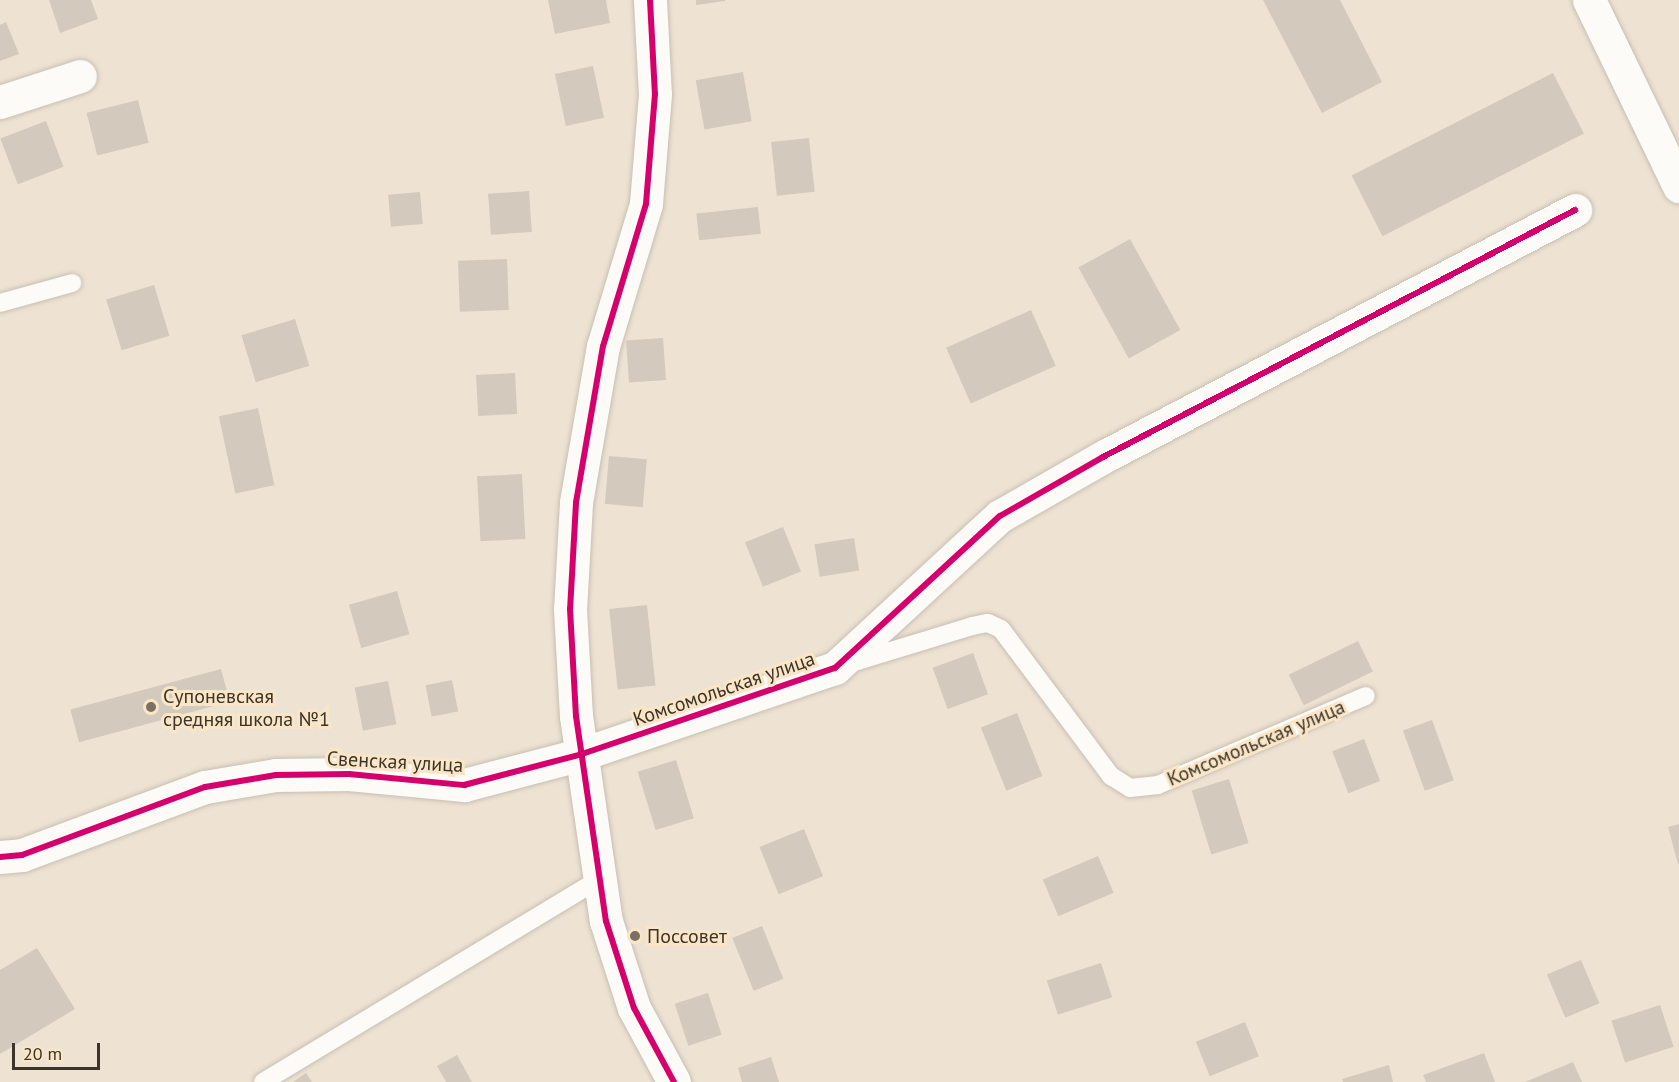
<!DOCTYPE html>
<html>
<head>
<meta charset="utf-8">
<style>
	body { margin:0 }
	#map { position:relative; width:1679px; height:1082px; overflow:hidden; background:#eee3d3; font-family:"PT Sans",sans-serif }
	div>[style] { position:absolute }
	.building>* { inset:0; background:#d3c9bc; transform-origin:0 0 }
	.roads { filter:drop-shadow(0 0 2px #c8bfb2) drop-shadow(0 0 2px #c8bfb2) }
	.service>* { height:18px; margin:-9px; padding:0 9px; transform-origin:9px; border-radius:9px; background:#fcfbf8 }
	.minor>* { height:33px; margin:-16.5px; padding:0 16.5px; transform-origin:16.5px; border-radius:16.5px; background:#fcfbf8 }
	.cycleway>* { height:6px; margin:-3px; padding:0 3px; transform-origin:3px; border-radius:3px; background:#d6006c }
	.dots>* { width:16px; height:16px; translate:-50% -50%; box-sizing:border-box; border:3px solid #fae6c7; border-radius:50% }
	span { translate:-50% -50%; white-space:nowrap; text-align:center; line-height:1.15; -webkit-text-stroke:6px #fae6c7; paint-order:stroke }
	.street-label { font-size:20px; color:#3c3428 }
	.poi-label { font-size:20px; color:#3c3428 }
	.left { translate:0 -50%; text-align:left }
	.scale { position:absolute; left:12px; top:1043px; width:88px; height:27px; box-sizing:border-box; border:3px solid #3c3428; border-top:0; padding-left:8px; font-size:18px; line-height:21px; white-space:nowrap; color:#3c3428; -webkit-text-stroke:4px #fae6c7; paint-order:stroke }
</style>
</head>
<body>
<div id="map">
	<div class="building">
		<div style="clip-path:polygon(49px 0,91px 0,98px 19px,60px 33px)"></div>
		<div style="clip-path:polygon(548px 0,606px 0,610px 23px,555px 34px)"></div>
		<div style="clip-path:polygon(696px 0,725px 0,725px 1px,696px 5px)"></div>
		<div style="clip-path:polygon(1263px 0,1340px 0,1382px 82px,1322px 113px)"></div>
		<div style="clip-path:polygon(6px 22px,19px 54px,0 61px,0 25px)"></div>
		<div style="left:593px;top:66px;width:53px;height:39px;rotate:78deg"></div>
		<div style="left:743px;top:72px;width:50px;height:48px;rotate:80deg"></div>
		<div style="left:1553px;top:73px;width:68px;height:226px;rotate:63deg"></div>
		<div style="left:138px;top:100px;width:44px;height:53px;rotate:76deg"></div>
		<div style="left:46px;top:121px;width:49px;height:49px;rotate:69deg"></div>
		<div style="left:809px;top:138px;width:54px;height:38px;rotate:84deg"></div>
		<div style="left:529px;top:191px;width:41px;height:41px;rotate:86deg"></div>
		<div style="left:420px;top:192px;width:32px;height:32px;rotate:85deg"></div>
		<div style="left:758px;top:207px;width:27px;height:62px;rotate:84deg"></div>
		<div style="left:1130px;top:239px;width:104px;height:59px;rotate:61deg"></div>
		<div style="left:507px;top:259px;width:51px;height:49px;rotate:88deg"></div>
		<div style="left:154px;top:285px;width:53px;height:50px;rotate:73deg"></div>
		<div style="left:1031px;top:310px;width:61px;height:93px;rotate:66deg"></div>
		<div style="left:295px;top:319px;width:49px;height:56px;rotate:73deg"></div>
		<div style="left:663px;top:338px;width:42px;height:37px;rotate:86deg"></div>
		<div style="left:515px;top:373px;width:41px;height:39px;rotate:87deg"></div>
		<div style="left:258px;top:408px;width:79px;height:40px;rotate:78deg"></div>
		<div style="left:609px;top:456px;width:38px;height:48px;rotate:5deg"></div>
		<div style="left:522px;top:474px;width:65px;height:45px;rotate:87deg"></div>
		<div style="left:783px;top:527px;width:48px;height:41px;rotate:68deg"></div>
		<div style="left:854px;top:538px;width:33px;height:40px;rotate:81deg"></div>
		<div style="left:397px;top:591px;width:45px;height:50px;rotate:74deg"></div>
		<div style="left:647px;top:605px;width:81px;height:38px;rotate:84deg"></div>
		<div style="left:1358px;top:641px;width:34px;height:77px;rotate:64deg"></div>
		<div style="left:973px;top:653px;width:44px;height:43px;rotate:70deg"></div>
		<div style="left:221px;top:669px;width:34px;height:156px;rotate:75deg"></div>
		<div style="left:452px;top:680px;width:32px;height:27px;rotate:79deg"></div>
		<div style="left:388px;top:681px;width:44px;height:34px;rotate:79deg"></div>
		<div style="left:1017px;top:713px;width:68px;height:39px;rotate:68deg"></div>
		<div style="left:1432px;top:720px;width:64px;height:31px;rotate:70deg"></div>
		<div style="left:1364px;top:739px;width:45px;height:34px;rotate:69deg"></div>
		<div style="left:676px;top:760px;width:61px;height:40px;rotate:73deg"></div>
		<div style="left:1229px;top:779px;width:67px;height:39px;rotate:73deg"></div>
		<div style="clip-path:polygon(1679px 824px,1679px 864px,1678px 864px,1668px 827px)"></div>
		<div style="left:804px;top:829px;width:51px;height:48px;rotate:68deg"></div>
		<div style="left:1098px;top:856px;width:40px;height:60px;rotate:67deg"></div>
		<div style="left:762px;top:926px;width:57px;height:32px;rotate:68deg"></div>
		<div style="clip-path:polygon(37px 948px,75px 1009px,0 1054px,0 970px)"></div>
		<div style="left:1581px;top:960px;width:47px;height:37px;rotate:67deg"></div>
		<div style="left:1101px;top:963px;width:36px;height:57px;rotate:72deg"></div>
		<div style="left:708px;top:993px;width:44px;height:35px;rotate:72deg"></div>
		<div style="left:1660px;top:1005px;width:44px;height:51px;rotate:72deg"></div>
		<div style="left:1245px;top:1022px;width:37px;height:53px;rotate:68deg"></div>
		<div style="clip-path:polygon(1484px 1053px,1495px 1082px,1426px 1082px,1423px 1075px)"></div>
		<div style="clip-path:polygon(457px 1055px,472px 1082px,446px 1082px,437px 1066px)"></div>
		<div style="clip-path:polygon(771px 1057px,779px 1082px,742px 1082px,738px 1068px)"></div>
		<div style="clip-path:polygon(1573px 1062px,1582px 1082px,1525px 1082px)"></div>
		<div style="clip-path:polygon(1389px 1065px,1393px 1082px,1343px 1082px,1342px 1079px)"></div>
		<div style="clip-path:polygon(306px 1073px,312px 1082px,293px 1082px)"></div>
	</div>
	<div class="roads">
		<div class="service">
			<div style="left:0;top:303px;width:75px;rotate:-15.5deg"></div>
			<div style="left:848px;top:664px;width:130px;rotate:-17deg"></div>
			<div style="left:972px;top:626px;width:16px;rotate:-11deg"></div>
			<div style="left:988px;top:623px;width:14px;rotate:25deg"></div>
			<div style="left:1001px;top:629px;width:184px;rotate:53.2deg"></div>
			<div style="left:1111px;top:776px;width:22px;rotate:32deg"></div>
			<div style="left:1130px;top:788px;width:28px;rotate:-6deg"></div>
			<div style="left:1158px;top:785px;width:226px;rotate:-23.2deg"></div>
			<div style="left:263px;top:1082px;width:393px;rotate:-31.1deg"></div>
		</div>
		<div class="minor">
			<div style="left:650px;top:0;width:94px;rotate:87deg"></div>
			<div style="left:655px;top:94px;width:110px;rotate:94.7deg"></div>
			<div style="left:646px;top:204px;width:148px;rotate:106.8deg"></div>
			<div style="left:603px;top:346px;width:159px;rotate:99.8deg"></div>
			<div style="left:576px;top:503px;width:106px;rotate:93.2deg"></div>
			<div style="left:570px;top:609px;width:107px;rotate:86.8deg"></div>
			<div style="left:576px;top:716px;width:207px;rotate:81.7deg"></div>
			<div style="left:606px;top:921px;width:91px;rotate:72.2deg"></div>
			<div style="left:634px;top:1008px;width:84px;rotate:61.6deg"></div>
			<div style="left:1589px;top:0;width:207px;rotate:64.2deg"></div>
			<div style="left:0;top:102px;width:84px;rotate:-18deg"></div>
			<div style="left:0;top:857px;width:22px;rotate:-5deg"></div>
			<div style="left:22px;top:855px;width:195px;rotate:-20.4deg"></div>
			<div style="left:205px;top:787px;width:72px;rotate:-9.6deg"></div>
			<div style="left:276px;top:775px;width:73px;rotate:-0.8deg"></div>
			<div style="left:349px;top:774px;width:116px;rotate:5.5deg"></div>
			<div style="left:464px;top:785px;width:122px;rotate:-14.7deg"></div>
			<div style="left:582px;top:754px;width:267px;rotate:-18.8deg"></div>
			<div style="left:835px;top:668px;width:224px;rotate:-42.7deg"></div>
			<div style="left:1000px;top:516px;width:119px;rotate:-29.8deg"></div>
			<div style="left:1103px;top:457px;width:533px;rotate:-27.62deg"></div>
		</div>
	</div>
	<div class="cycleway">
		<div style="left:650px;top:0;width:94px;rotate:87deg"></div>
		<div style="left:655px;top:94px;width:110px;rotate:94.7deg"></div>
		<div style="left:646px;top:204px;width:148px;rotate:106.8deg"></div>
		<div style="left:603px;top:346px;width:159px;rotate:99.8deg"></div>
		<div style="left:576px;top:503px;width:106px;rotate:93.2deg"></div>
		<div style="left:570px;top:609px;width:107px;rotate:86.8deg"></div>
		<div style="left:576px;top:716px;width:207px;rotate:81.7deg"></div>
		<div style="left:606px;top:921px;width:91px;rotate:72.2deg"></div>
		<div style="left:634px;top:1008px;width:84px;rotate:61.6deg"></div>
		<div style="left:0;top:857px;width:22px;rotate:-5deg"></div>
		<div style="left:22px;top:855px;width:195px;rotate:-20.4deg"></div>
		<div style="left:205px;top:787px;width:72px;rotate:-9.6deg"></div>
		<div style="left:276px;top:775px;width:73px;rotate:-0.8deg"></div>
		<div style="left:349px;top:774px;width:116px;rotate:5.5deg"></div>
		<div style="left:464px;top:785px;width:122px;rotate:-14.7deg"></div>
		<div style="left:582px;top:754px;width:267px;rotate:-18.8deg"></div>
		<div style="left:835px;top:668px;width:224px;rotate:-42.7deg"></div>
		<div style="left:1000px;top:516px;width:119px;rotate:-29.8deg"></div>
		<div style="left:1103px;top:457px;width:533px;rotate:-27.62deg"></div>
	</div>
	<div class="dots">
		<div style="left:151px;top:707px;background:#7a7164"></div>
		<div style="left:635px;top:936px;background:#7a7164"></div>
	</div>
	<div class="street-label">
		<span style="left:724px;top:689px;rotate:-19deg">Комсомольская улица</span>
		<span style="left:1256px;top:743px;rotate:-23deg">Комсомольская улица</span>
		<span style="left:395px;top:762px;rotate:3deg">Свенская улица</span>
	</div>
	<div class="poi-label">
		<span class="left" style="left:163px;top:708px">Супоневская<br>средняя школа №1</span>
		<span class="left" style="left:647px;top:936px">Поссовет</span>
	</div>
	<div class="scale">20 m</div>
</div>
</body>
</html>
